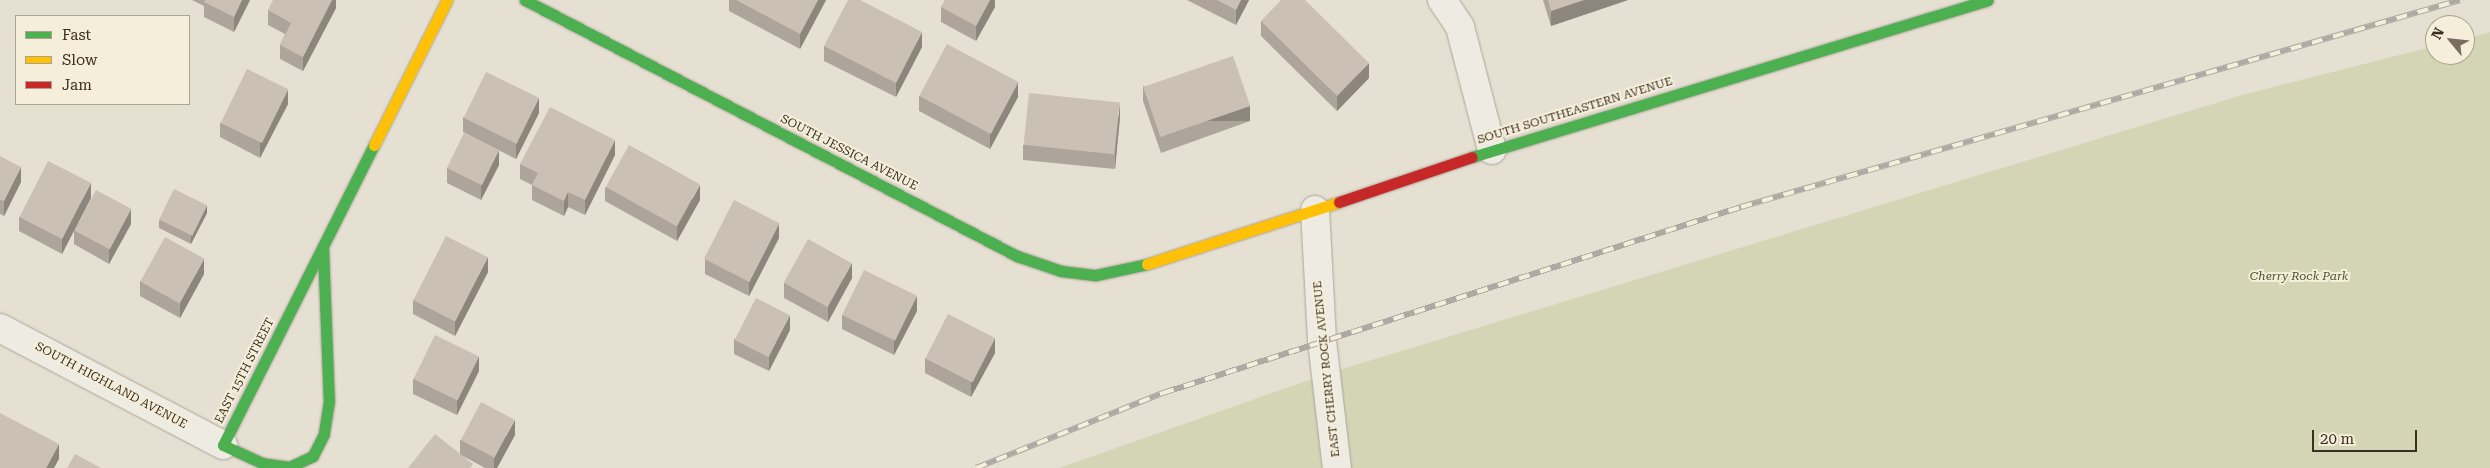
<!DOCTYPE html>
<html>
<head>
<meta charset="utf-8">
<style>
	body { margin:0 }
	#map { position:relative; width:2490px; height:468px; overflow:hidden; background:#e6e0d2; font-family:"Roboto Serif",serif }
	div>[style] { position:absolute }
	.green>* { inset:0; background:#d4d5b5 }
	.roads { filter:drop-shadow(0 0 1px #aca59a) drop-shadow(0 0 1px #aca59a) }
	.street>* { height:28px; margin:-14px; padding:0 14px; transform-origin:14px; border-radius:14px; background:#eeebe3 }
	.fast>* { height:11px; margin:-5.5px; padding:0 5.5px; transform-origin:5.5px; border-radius:5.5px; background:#4caf50 }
	.slow>* { height:11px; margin:-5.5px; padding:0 5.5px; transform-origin:5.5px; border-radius:5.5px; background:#ffc107 }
	.jam>* { height:11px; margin:-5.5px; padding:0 5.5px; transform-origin:5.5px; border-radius:5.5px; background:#c62828 }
	.rail>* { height:5.5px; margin-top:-2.75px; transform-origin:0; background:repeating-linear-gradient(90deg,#f5eeda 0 11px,#aeaaa3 0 22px); box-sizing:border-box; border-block:1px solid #aeaaa3 }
	.wall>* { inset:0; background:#aea59a }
	.shaded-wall>* { inset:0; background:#8d867d; transform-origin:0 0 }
	.building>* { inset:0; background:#cac0b3; transform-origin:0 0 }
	span { translate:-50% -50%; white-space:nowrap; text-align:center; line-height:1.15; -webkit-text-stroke:4px #f5eeda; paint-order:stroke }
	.street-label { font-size:12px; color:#3b2f22 }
	.park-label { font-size:12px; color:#4a5729; font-style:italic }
	.legend { position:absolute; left:15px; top:15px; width:175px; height:90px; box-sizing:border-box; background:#f5eeda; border:1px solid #aba290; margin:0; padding:6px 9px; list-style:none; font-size:15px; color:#3b2f22 }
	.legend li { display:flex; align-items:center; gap:10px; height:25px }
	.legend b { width:25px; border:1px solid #aba290 }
	.north { position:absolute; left:2425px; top:15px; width:50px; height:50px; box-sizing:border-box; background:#f5eeda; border:1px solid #aba290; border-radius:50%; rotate:298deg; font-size:14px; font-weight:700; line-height:20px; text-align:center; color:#3b2f22 }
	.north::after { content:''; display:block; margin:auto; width:18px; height:22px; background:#776d60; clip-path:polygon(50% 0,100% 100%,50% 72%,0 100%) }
	.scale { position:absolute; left:2312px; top:430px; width:105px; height:22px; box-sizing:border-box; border:2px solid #3b2f22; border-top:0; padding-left:6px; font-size:15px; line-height:18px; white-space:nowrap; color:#3b2f22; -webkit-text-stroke:4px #f5eeda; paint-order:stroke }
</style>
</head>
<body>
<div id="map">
	<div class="green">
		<div style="clip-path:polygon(2490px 32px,2490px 468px,1059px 468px,1326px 374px,2242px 95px,2435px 46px,2435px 55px,2465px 55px,2465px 39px)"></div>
	</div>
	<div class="roads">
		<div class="street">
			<div style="left:1442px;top:0;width:32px;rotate:56deg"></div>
			<div style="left:1460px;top:27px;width:127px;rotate:75.4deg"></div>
			<div style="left:1315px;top:210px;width:131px;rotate:86.9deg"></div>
			<div style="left:1322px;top:341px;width:128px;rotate:83.3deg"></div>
			<div style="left:0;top:328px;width:252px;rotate:27.7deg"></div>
		</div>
		<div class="fast">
			<div style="left:525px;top:0;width:555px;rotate:27.49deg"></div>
			<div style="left:1017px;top:256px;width:46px;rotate:18.8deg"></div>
			<div style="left:1061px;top:271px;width:35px;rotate:7deg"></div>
			<div style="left:1096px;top:275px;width:52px;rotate:-12.2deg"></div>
			<div style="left:1472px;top:157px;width:539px;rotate:-16.92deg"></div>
			<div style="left:323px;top:248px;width:153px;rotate:87.8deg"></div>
			<div style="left:329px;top:401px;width:33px;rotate:99deg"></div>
			<div style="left:324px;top:434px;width:25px;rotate:117deg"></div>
			<div style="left:313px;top:456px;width:26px;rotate:155deg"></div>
			<div style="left:289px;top:467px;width:27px;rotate:-172deg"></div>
			<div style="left:262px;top:463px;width:43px;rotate:-155.2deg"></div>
			<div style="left:223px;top:445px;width:336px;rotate:-63.3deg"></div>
		</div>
		<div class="slow">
			<div style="left:374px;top:145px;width:162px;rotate:-63.3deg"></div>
			<div style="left:1147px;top:264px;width:202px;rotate:-17.9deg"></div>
		</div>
		<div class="jam">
			<div style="left:1339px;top:202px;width:140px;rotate:-18.7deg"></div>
		</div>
	</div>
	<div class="rail">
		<div style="left:976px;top:468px;width:201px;rotate:-21.9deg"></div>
		<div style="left:1163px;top:393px;width:607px;rotate:-17.84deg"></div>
		<div style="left:1741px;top:207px;width:748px;rotate:-16.06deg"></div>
	</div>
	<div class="wall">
		<div style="clip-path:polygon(192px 0,250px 0,234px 32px,204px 17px,204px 6px)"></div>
		<div style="clip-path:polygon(336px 0,336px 8px,303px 71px,280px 59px,280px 45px,285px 34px,268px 25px,268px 10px)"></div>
		<div style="clip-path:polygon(729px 0,826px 0,800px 49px,729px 11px)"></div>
		<div style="clip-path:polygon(995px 0,995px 7px,976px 41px,941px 22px,941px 7px)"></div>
		<div style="clip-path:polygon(1187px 0,1249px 0,1236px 25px)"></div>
		<div style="clip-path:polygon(1543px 0,1628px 0,1551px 26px)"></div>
		<div style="clip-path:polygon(1261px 21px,1369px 78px,1337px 111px,1261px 36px)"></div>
		<div style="clip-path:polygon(824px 46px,922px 47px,896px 97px,824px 61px)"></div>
		<div style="clip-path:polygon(1143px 86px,1250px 121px,1161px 153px,1143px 101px)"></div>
		<div style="clip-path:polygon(919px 96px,1018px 97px,990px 149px,919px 111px)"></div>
		<div style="clip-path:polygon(288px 104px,260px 158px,220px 137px,220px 123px)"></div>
		<div style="clip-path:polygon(539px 113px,516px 159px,463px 132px,463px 117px)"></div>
		<div style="clip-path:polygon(1120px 117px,1115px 169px,1023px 160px,1023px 145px)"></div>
		<div style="clip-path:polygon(615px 155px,585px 215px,568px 207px,564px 216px,532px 200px,532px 185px,520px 179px,520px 164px)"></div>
		<div style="clip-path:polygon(0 156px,21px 182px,4px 216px,0 214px)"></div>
		<div style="clip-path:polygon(499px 165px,481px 200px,447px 183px,447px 168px)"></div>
		<div style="clip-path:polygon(605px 187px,700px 200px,677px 241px,605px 201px)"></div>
		<div style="clip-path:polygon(91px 198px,78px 223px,131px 224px,109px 264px,74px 244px,74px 230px,62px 254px,19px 231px,19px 217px)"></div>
		<div style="clip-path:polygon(207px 213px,191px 244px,159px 228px,159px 220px)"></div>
		<div style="clip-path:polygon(779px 238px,749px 296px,705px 274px,705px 259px)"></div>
		<div style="clip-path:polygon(488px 272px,455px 336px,413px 314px,413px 300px)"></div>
		<div style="clip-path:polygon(204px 274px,180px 318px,140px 296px,140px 281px)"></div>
		<div style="clip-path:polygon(852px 278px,828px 322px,784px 298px,784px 283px)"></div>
		<div style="clip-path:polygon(917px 311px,894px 355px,842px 329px,842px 315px)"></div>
		<div style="clip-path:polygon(790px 330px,769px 371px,734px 354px,734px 339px)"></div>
		<div style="clip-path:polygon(995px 353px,971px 397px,925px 373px,925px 358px)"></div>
		<div style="clip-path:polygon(479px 371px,457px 415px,413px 394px,413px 379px)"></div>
		<div style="clip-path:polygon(515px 435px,497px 468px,485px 468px,463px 456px,473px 468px,460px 454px,460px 440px)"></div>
	</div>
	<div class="shaded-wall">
		<div style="clip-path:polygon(242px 0,250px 0,234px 32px,234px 17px)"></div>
		<div style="clip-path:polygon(332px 0,336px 0,336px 8px,303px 71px,303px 57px)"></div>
		<div style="clip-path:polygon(818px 0,826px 0,800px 49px,800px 34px)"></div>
		<div style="clip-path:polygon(990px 0,995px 0,995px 7px,976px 41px,976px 26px)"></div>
		<div style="clip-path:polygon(1241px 0,1249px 0,1236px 25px,1236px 10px)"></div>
		<div style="clip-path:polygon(1584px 0,1628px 0,1551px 26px,1551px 11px)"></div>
		<div style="clip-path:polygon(922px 32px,922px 47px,896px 97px,896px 83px)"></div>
		<div style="clip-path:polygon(1369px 63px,1369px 78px,1337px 111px,1337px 96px)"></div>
		<div style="clip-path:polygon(1018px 82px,1018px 97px,990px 149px,990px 134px)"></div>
		<div style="clip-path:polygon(288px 89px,288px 104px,260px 158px,260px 143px)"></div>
		<div style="clip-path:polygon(539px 98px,539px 113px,516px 159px,516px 144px)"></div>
		<div style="clip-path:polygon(1120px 102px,1120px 117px,1115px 169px,1115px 154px)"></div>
		<div style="left:1250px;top:106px;width:15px;height:95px;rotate:90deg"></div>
		<div style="clip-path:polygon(615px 140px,615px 155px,585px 215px,585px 200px)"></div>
		<div style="clip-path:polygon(499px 150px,499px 165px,481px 200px,481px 185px)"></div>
		<div style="clip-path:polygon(21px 167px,21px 182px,4px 216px,4px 201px)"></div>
		<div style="clip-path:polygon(91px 183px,91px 198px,62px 254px,62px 239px)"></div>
		<div style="clip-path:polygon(700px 185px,700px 200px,677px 241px,677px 227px)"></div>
		<div style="clip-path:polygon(568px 192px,568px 207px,564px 216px,564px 201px)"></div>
		<div style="clip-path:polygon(207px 205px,207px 213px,191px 244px,191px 236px)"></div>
		<div style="clip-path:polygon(131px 209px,131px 224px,109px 264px,109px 249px)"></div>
		<div style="clip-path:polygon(779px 223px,779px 238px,749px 296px,749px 282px)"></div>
		<div style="clip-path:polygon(488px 257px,488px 272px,455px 336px,455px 321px)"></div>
		<div style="clip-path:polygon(204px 259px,204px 274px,180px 318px,180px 303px)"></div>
		<div style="clip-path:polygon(852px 263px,852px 278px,828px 322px,828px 307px)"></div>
		<div style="clip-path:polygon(917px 296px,917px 311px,894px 355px,894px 340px)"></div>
		<div style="clip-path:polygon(790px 315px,790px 330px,769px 371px,769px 356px)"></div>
		<div style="clip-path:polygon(995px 338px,995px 353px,971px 397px,971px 382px)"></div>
		<div style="clip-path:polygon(479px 356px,479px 371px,457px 415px,457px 400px)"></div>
		<div style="clip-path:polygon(515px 420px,515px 435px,497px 468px,494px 468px,494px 458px)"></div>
		<div style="clip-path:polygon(59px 444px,59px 459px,54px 468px,46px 468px)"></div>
	</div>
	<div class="building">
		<div style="clip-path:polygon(205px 0,242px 0,234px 17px,204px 2px)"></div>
		<div style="clip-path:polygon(273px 0,332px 0,303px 57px,280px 45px,291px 23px,268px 10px)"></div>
		<div style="clip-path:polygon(736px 0,818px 0,800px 34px)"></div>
		<div style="clip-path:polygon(848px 0,860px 0,922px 32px,896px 83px,824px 46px)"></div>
		<div style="clip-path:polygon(945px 0,990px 0,976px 26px,941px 7px)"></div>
		<div style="clip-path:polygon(1217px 0,1241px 0,1236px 10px)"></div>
		<div style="clip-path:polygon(1281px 0,1305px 0,1369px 63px,1337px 96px,1261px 21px)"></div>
		<div style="clip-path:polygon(1548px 0,1584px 0,1551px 11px)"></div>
		<div style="left:947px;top:44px;width:81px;height:59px;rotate:28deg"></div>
		<div style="left:1233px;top:56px;width:53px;height:95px;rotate:71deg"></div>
		<div style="left:247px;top:69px;width:46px;height:60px;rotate:26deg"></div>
		<div style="left:486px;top:72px;width:59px;height:51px;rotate:26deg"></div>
		<div style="left:1029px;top:93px;width:91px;height:52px;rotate:6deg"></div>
		<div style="clip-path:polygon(550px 107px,615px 140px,585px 200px,568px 192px,564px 201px,532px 185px,538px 173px,520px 164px)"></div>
		<div style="left:464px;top:133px;width:39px;height:39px;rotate:26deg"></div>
		<div style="left:629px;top:145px;width:81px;height:48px;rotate:29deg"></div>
		<div style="clip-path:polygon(0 156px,21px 167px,4px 201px,0 200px)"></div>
		<div style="left:48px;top:161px;width:48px;height:63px;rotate:27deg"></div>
		<div style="left:174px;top:189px;width:37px;height:34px;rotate:26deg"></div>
		<div style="left:96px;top:190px;width:40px;height:46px;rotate:28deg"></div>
		<div style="left:734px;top:200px;width:51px;height:66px;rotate:27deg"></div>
		<div style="left:446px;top:236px;width:47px;height:72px;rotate:27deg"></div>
		<div style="left:165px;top:237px;width:45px;height:51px;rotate:29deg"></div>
		<div style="left:808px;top:239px;width:50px;height:50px;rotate:29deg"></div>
		<div style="left:864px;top:270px;width:59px;height:50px;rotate:26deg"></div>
		<div style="left:756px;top:298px;width:38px;height:47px;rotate:27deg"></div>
		<div style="left:948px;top:314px;width:53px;height:50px;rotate:27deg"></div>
		<div style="left:435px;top:335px;width:49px;height:49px;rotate:26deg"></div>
		<div style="left:481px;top:402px;width:38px;height:43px;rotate:28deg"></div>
		<div style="clip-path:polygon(0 413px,59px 444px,46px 468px,0 468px)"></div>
		<div style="clip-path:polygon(435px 434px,473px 464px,470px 468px,408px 468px)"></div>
		<div style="clip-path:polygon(75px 454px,101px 468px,67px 468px)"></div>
	</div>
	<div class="street-label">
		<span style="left:1575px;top:111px;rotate:-17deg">SOUTH SOUTHEASTERN AVENUE</span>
		<span style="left:849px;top:153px;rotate:27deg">SOUTH JESSICA AVENUE</span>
		<span style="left:1327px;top:369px;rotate:-96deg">EAST CHERRY ROCK AVENUE</span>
		<span style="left:245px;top:371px;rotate:-63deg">EAST 15TH STREET</span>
		<span style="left:111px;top:386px;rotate:28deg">SOUTH HIGHLAND AVENUE</span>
	</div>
	<div class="park-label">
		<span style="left:2299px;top:277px">Cherry Rock Park</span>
	</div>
	<ul class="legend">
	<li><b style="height:6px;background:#4caf50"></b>Fast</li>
	<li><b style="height:6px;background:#ffc107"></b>Slow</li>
	<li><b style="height:6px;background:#c62828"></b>Jam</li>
	</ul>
	<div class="north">N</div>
	<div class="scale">20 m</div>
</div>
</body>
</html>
